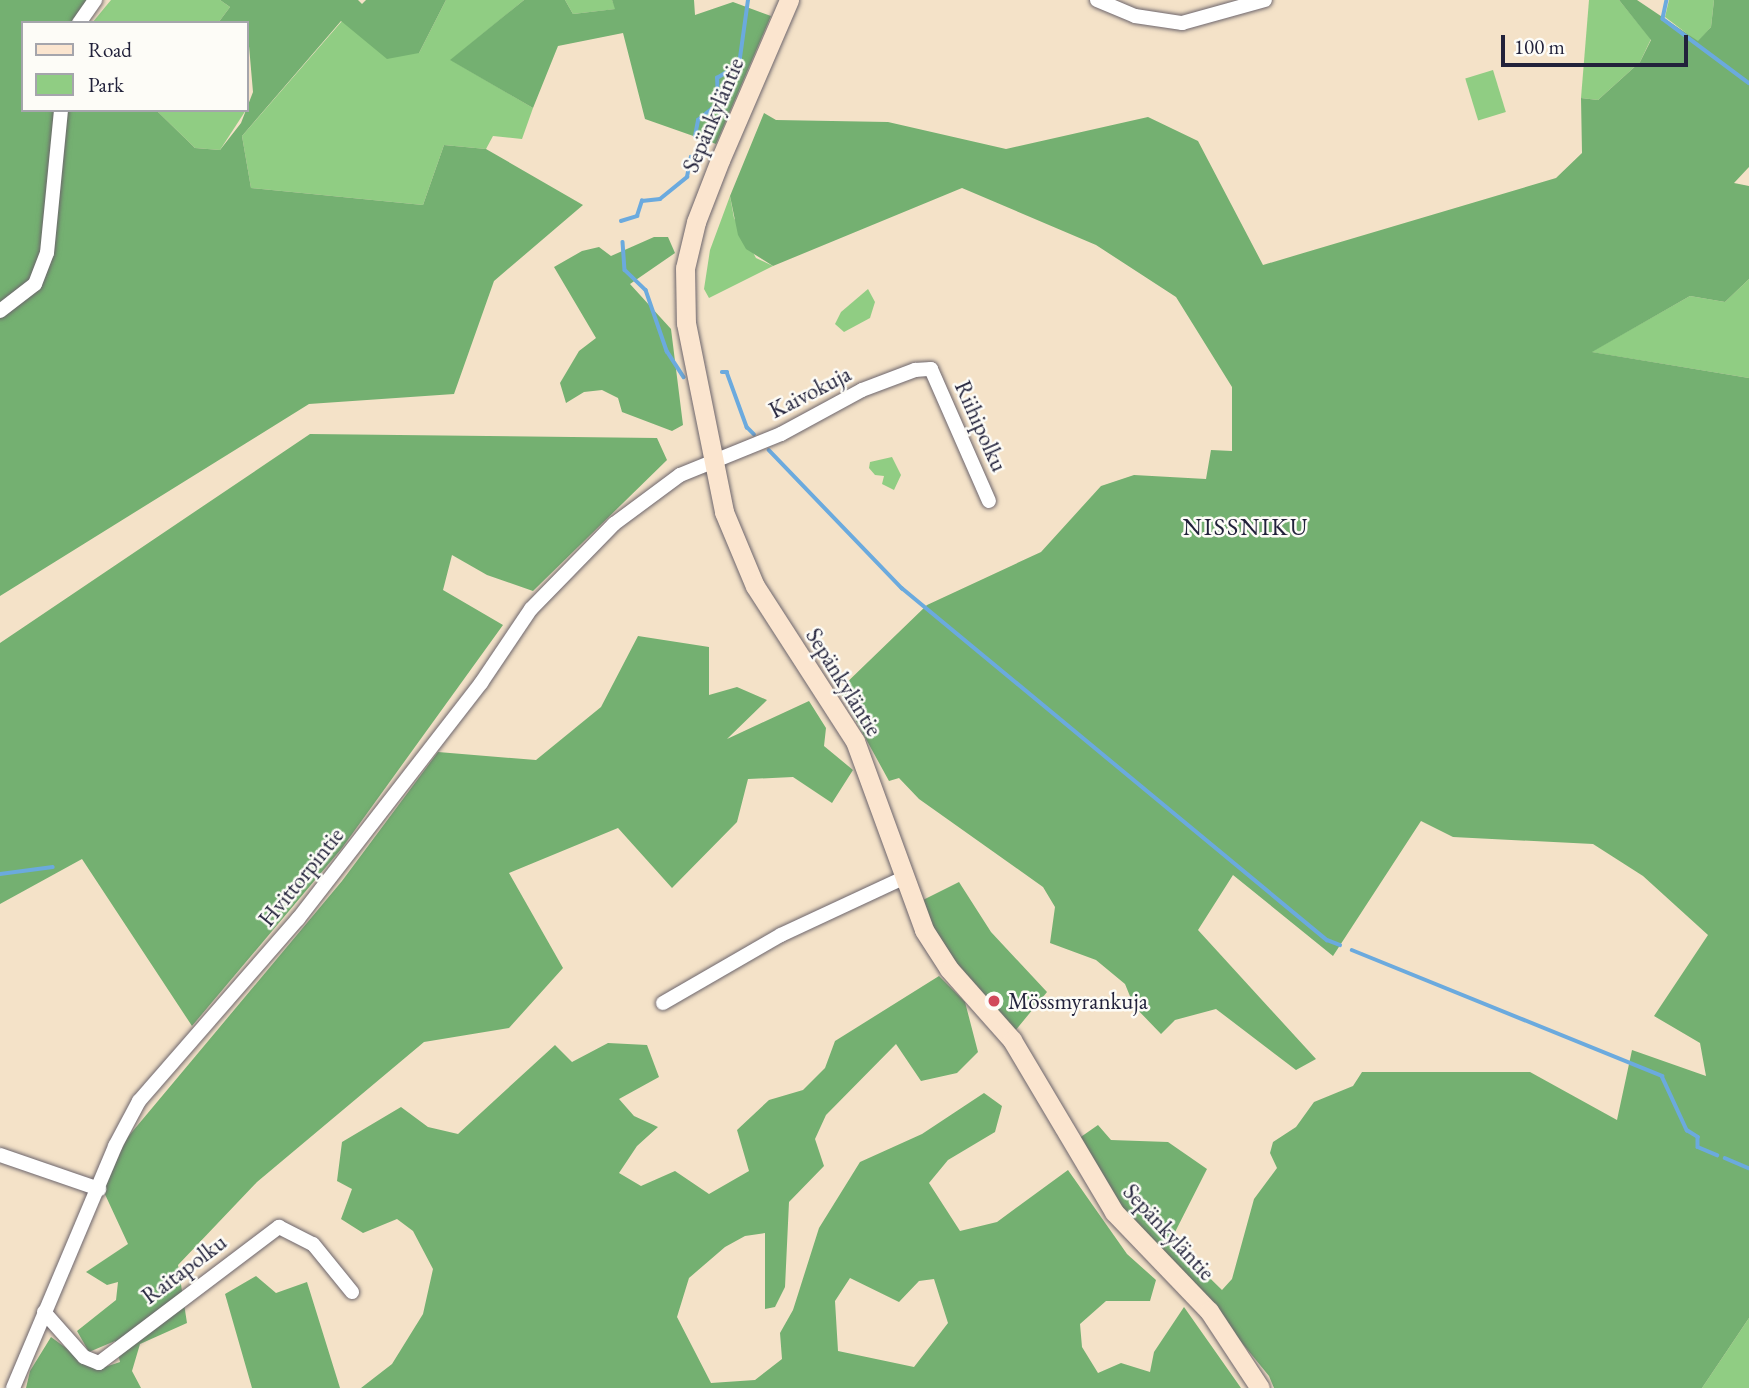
<!DOCTYPE html>
<html>
<head>
<meta charset="utf-8">
<style>
	body { margin:0 }
	#map { position:relative; width:1749px; height:1388px; overflow:hidden; background:#f4e2c8; font-family:"EB Garamond",serif }
	div>[style] { position:absolute }
	.green>* { inset:0; background:#90cd83; transform-origin:0 0 }
	.forest>* { inset:0; background:#74b071 }
	.stream>* { height:3.5px; margin:-1.75px; padding:0 1.75px; transform-origin:1.75px; border-radius:1.75px; background:#6baade }
	.roads { filter:drop-shadow(0 0 2px #6c656c) drop-shadow(0 0 2px #6c656c) }
	.street>* { height:14px; margin:-7px; padding:0 7px; transform-origin:7px; border-radius:7px; background:#fff }
	.secondary>* { height:19px; margin:-9.5px; padding:0 9.5px; transform-origin:9.5px; border-radius:9.5px; background:#fbe5cf }
	.dots>* { width:19px; height:19px; translate:-50% -50%; box-sizing:border-box; border:4px solid #fdfcf7; border-radius:50% }
	span { translate:-50% -50%; white-space:nowrap; text-align:center; line-height:1.15; -webkit-text-stroke:5px #fdfcf7; paint-order:stroke }
	.street-label { font-size:23px; color:#22223b }
	.poi-label { font-size:23px; color:#22223b }
	.left { translate:0 -50%; text-align:left }
	.neighbourhood-label { font-size:24px; color:#22223b; letter-spacing:2px }
	.legend { position:absolute; left:21px; top:21px; width:228px; height:91px; box-sizing:border-box; background:#fdfcf7; border:2px solid #a5a5ac; margin:0; padding:9px 12px; list-style:none; font-size:21px; color:#22223b }
	.legend li { display:flex; align-items:center; gap:14px; height:35px }
	.legend b { width:35px; border:2px solid #a5a5ac }
	.scale { position:absolute; left:1501px; top:35px; width:187px; height:32px; box-sizing:border-box; border:4px solid #22223b; border-top:0; padding-left:9px; font-size:21px; line-height:24px; white-space:nowrap; color:#22223b; -webkit-text-stroke:5px #fdfcf7; paint-order:stroke }
</style>
</head>
<body>
<div id="map">
	<div class="green">
		<div style="clip-path:polygon(111px 0,220px 0,230px 7px,218px 23px,92px 23px)"></div>
		<div style="clip-path:polygon(446px 0,524px 0,451px 60px,533px 108px,522px 139px,493px 136px,486px 149px,444px 145px,423px 205px,251px 188px,242px 136px,342px 21px,419px 53px)"></div>
		<div style="clip-path:polygon(565px 0,612px 0,616px 9px,573px 14px)"></div>
		<div style="clip-path:polygon(1589px 0,1619px 0,1651px 39px,1640px 62px,1598px 100px,1581px 98px)"></div>
		<div style="clip-path:polygon(1669px 0,1714px 0,1711px 27px,1698px 42px,1665px 17px)"></div>
		<div style="left:1493px;top:70px;width:44px;height:29px;rotate:73deg"></div>
		<div style="clip-path:polygon(156px 110px,246px 110px,220px 150px,195px 148px)"></div>
		<div style="clip-path:polygon(730px 196px,734px 218px,756px 258px,773px 266px,709px 298px,704px 289px,710px 250px)"></div>
		<div style="clip-path:polygon(1749px 279px,1749px 378px,1591px 352px,1690px 296px,1725px 302px)"></div>
		<div style="clip-path:polygon(868px 289px,875px 302px,870px 318px,844px 332px,835px 324px,841px 312px)"></div>
		<div style="clip-path:polygon(892px 457px,901px 475px,894px 490px,882px 484px,884px 476px,875px 475px,869px 468px,870px 462px)"></div>
		<div style="clip-path:polygon(1749px 1318px,1749px 1388px,1702px 1388px)"></div>
	</div>
	<div class="forest">
		<div style="clip-path:polygon(0 0,95px 0,84px 23px,23px 23px,23px 110px,156px 110px,195px 148px,220px 150px,241px 123px,253px 92px,247px 23px,218px 23px,230px 7px,220px 0,358px 0,362px 4px,366px 0,446px 0,419px 53px,387px 59px,341px 21px,242px 136px,251px 188px,423px 205px,444px 145px,486px 149px,583px 205px,494px 281px,454px 394px,309px 404px,0 596px)"></div>
		<div style="clip-path:polygon(524px 0,565px 0,573px 14px,615px 9px,612px 0,694px 0,695px 15px,733px 2px,771px 16px,716px 144px,645px 119px,623px 33px,558px 46px,533px 108px,450px 60px)"></div>
		<div style="clip-path:polygon(1619px 0,1637px 0,1698px 41px,1711px 27px,1714px 0,1749px 0,1749px 167px,1734px 183px,1749px 186px,1749px 279px,1725px 302px,1690px 296px,1592px 352px,1749px 378px,1749px 1318px,1702px 1388px,1274px 1388px,1269px 1376px,1198px 1289px,1129px 1222px,1075px 1141px,1098px 1125px,1111px 1140px,1168px 1142px,1207px 1169px,1171px 1240px,1222px 1290px,1232px 1279px,1254px 1199px,1277px 1168px,1270px 1153px,1273px 1142px,1296px 1127px,1314px 1102px,1353px 1086px,1362px 1072px,1530px 1072px,1617px 1120px,1632px 1050px,1706px 1076px,1700px 1043px,1654px 1016px,1708px 935px,1643px 876px,1593px 844px,1453px 837px,1421px 821px,1333px 956px,1233px 875px,1198px 930px,1316px 1059px,1296px 1070px,1216px 1009px,1175px 1020px,1161px 1034px,1134px 1006px,1125px 984px,1096px 960px,1050px 943px,1055px 907px,1043px 887px,919px 799px,899px 778px,889px 781px,839px 690px,927px 605px,1041px 552px,1101px 486px,1134px 475px,1206px 479px,1211px 450px,1232px 451px,1232px 387px,1176px 297px,1096px 245px,962px 188px,773px 266px,746px 249px,738px 235px,730px 196px,764px 113px,776px 120px,888px 122px,1006px 149px,1148px 117px,1198px 141px,1263px 265px,1556px 178px,1582px 153px,1581px 98px,1598px 100px,1640px 62px,1651px 40px)"></div>
		<div style="clip-path:polygon(654px 237px,668px 237px,675px 253px,630px 284px,671px 329px,683px 425px,672px 431px,622px 412px,618px 398px,602px 390px,584px 392px,566px 403px,560px 383px,579px 351px,596px 338px,554px 267px,582px 251px,599px 247px,611px 256px)"></div>
		<div style="clip-path:polygon(310px 434px,657px 438px,667px 460px,533px 591px,487px 575px,452px 555px,443px 590px,503px 625px,342px 848px,192px 1026px,82px 859px,0 904px,0 643px)"></div>
		<div style="clip-path:polygon(638px 636px,709px 647px,709px 695px,737px 687px,767px 700px,727px 739px,809px 701px,826px 728px,824px 746px,853px 770px,832px 803px,793px 777px,748px 779px,737px 822px,672px 888px,618px 828px,509px 873px,563px 968px,509px 1028px,424px 1042px,257px 1182px,178px 1265px,187px 1323px,140px 1344px,132px 1371px,141px 1388px,26px 1388px,30px 1371px,51px 1337px,96px 1370px,120px 1362px,115px 1341px,89px 1352px,77px 1331px,116px 1300px,118px 1282px,107px 1285px,86px 1272px,128px 1244px,103px 1190px,127px 1138px,342px 881px,438px 752px,536px 760px,601px 707px)"></div>
		<div style="clip-path:polygon(959px 882px,991px 932px,1047px 992px,1015px 1031px,937px 940px,919px 902px)"></div>
		<div style="clip-path:polygon(evenodd,939px 976px,965px 1002px,978px 1052px,957px 1073px,921px 1081px,896px 1044px,826px 1115px,815px 1139px,824px 1166px,789px 1202px,785px 1287px,775px 1307px,765px 1309px,765px 1233px,745px 1236px,725px 1247px,689px 1278px,677px 1317px,711px 1383px,755px 1380px,782px 1359px,780px 1333px,793px 1310px,819px 1228px,860px 1162px,922px 1134px,984px 1093px,1002px 1106px,995px 1132px,948px 1160px,929px 1183px,960px 1231px,997px 1222px,1068px 1170px,1127px 1254px,1156px 1280px,1150px 1301px,1106px 1301px,1080px 1324px,1082px 1347px,1098px 1373px,1121px 1363px,1150px 1372px,1154px 1352px,1184px 1307px,1241px 1388px,361px 1388px,392px 1364px,423px 1314px,433px 1269px,413px 1231px,397px 1219px,363px 1233px,341px 1219px,352px 1189px,337px 1181px,342px 1142px,401px 1107px,428px 1127px,458px 1134px,555px 1045px,572px 1062px,608px 1043px,647px 1045px,659px 1077px,619px 1099px,634px 1116px,658px 1127px,637px 1146px,619px 1173px,641px 1186px,675px 1171px,709px 1194px,749px 1171px,737px 1130px,769px 1100px,803px 1090px,825px 1068px,835px 1041px,939px 976px,850px 1278px,899px 1302px,919px 1281px,934px 1279px,948px 1323px,914px 1367px,838px 1351px,835px 1301px,850px 1278px)"></div>
		<div style="clip-path:polygon(256px 1276px,276px 1293px,307px 1282px,340px 1388px,252px 1388px,225px 1294px)"></div>
	</div>
	<div class="stream">
		<div style="left:1667px;top:0;width:19px;rotate:102deg"></div>
		<div style="left:1663px;top:19px;width:107px;rotate:36.7deg"></div>
		<div style="left:695px;top:136px;width:16px;rotate:-79deg"></div>
		<div style="left:698px;top:120px;width:26px;rotate:-39deg"></div>
		<div style="left:718px;top:104px;width:26px;rotate:-92deg"></div>
		<div style="left:717px;top:78px;width:26px;rotate:-31deg"></div>
		<div style="left:739px;top:65px;width:66px;rotate:-82.1deg"></div>
		<div style="left:621px;top:221px;width:17px;rotate:-17deg"></div>
		<div style="left:637px;top:216px;width:16px;rotate:-72deg"></div>
		<div style="left:642px;top:201px;width:18px;rotate:-6deg"></div>
		<div style="left:660px;top:199px;width:35px;rotate:-39deg"></div>
		<div style="left:687px;top:177px;width:20px;rotate:-79deg"></div>
		<div style="left:623px;top:242px;width:28px;rotate:86deg"></div>
		<div style="left:625px;top:270px;width:29px;rotate:44deg"></div>
		<div style="left:646px;top:290px;width:65px;rotate:71deg"></div>
		<div style="left:667px;top:351px;width:31px;rotate:57deg"></div>
		<div style="left:722px;top:372px;width:5px"></div>
		<div style="left:727px;top:372px;width:59px;rotate:70deg"></div>
		<div style="left:747px;top:427px;width:10px;rotate:45deg"></div>
		<div style="left:769px;top:450px;width:192px;rotate:46.1deg"></div>
		<div style="left:902px;top:588px;width:552px;rotate:39.63deg"></div>
		<div style="left:1327px;top:940px;width:14px;rotate:21deg"></div>
		<div style="left:0;top:874px;width:53px;rotate:-7.5deg"></div>
		<div style="left:1352px;top:950px;width:335px;rotate:22.1deg"></div>
		<div style="left:1662px;top:1076px;width:60px;rotate:65.2deg"></div>
		<div style="left:1687px;top:1130px;width:13px;rotate:32deg"></div>
		<div style="left:1698px;top:1137px;width:10px;rotate:90deg"></div>
		<div style="left:1698px;top:1147px;width:21px;rotate:23deg"></div>
		<div style="left:1725px;top:1158px;width:26px;rotate:23deg"></div>
	</div>
	<div class="roads">
		<div class="street">
			<div style="left:1097px;top:0;width:41px;rotate:22.8deg"></div>
			<div style="left:1135px;top:16px;width:48px;rotate:8.5deg"></div>
			<div style="left:1182px;top:23px;width:86px;rotate:-15.5deg"></div>
			<div style="left:79px;top:23px;width:28px;rotate:-55deg"></div>
			<div style="left:0;top:311px;width:44px;rotate:-37.6deg"></div>
			<div style="left:35px;top:284px;width:33px;rotate:-69deg"></div>
			<div style="left:47px;top:253px;width:144px;rotate:-84.4deg"></div>
			<div style="left:663px;top:1003px;width:136px;rotate:-30deg"></div>
			<div style="left:781px;top:935px;width:135px;rotate:-25deg"></div>
			<div style="left:0;top:1155px;width:105px;rotate:19deg"></div>
			<div style="left:44px;top:1312px;width:60px;rotate:48.4deg"></div>
			<div style="left:84px;top:1357px;width:16px;rotate:22deg"></div>
			<div style="left:99px;top:1363px;width:226px;rotate:-37.1deg"></div>
			<div style="left:279px;top:1227px;width:38px;rotate:27deg"></div>
			<div style="left:313px;top:1244px;width:62px;rotate:50.9deg"></div>
			<div style="left:13px;top:1388px;width:263px;rotate:-67.1deg"></div>
			<div style="left:115px;top:1146px;width:51px;rotate:-61.9deg"></div>
			<div style="left:139px;top:1101px;width:242px;rotate:-48.9deg"></div>
			<div style="left:298px;top:919px;width:299px;rotate:-52.2deg"></div>
			<div style="left:481px;top:683px;width:89px;rotate:-56deg"></div>
			<div style="left:531px;top:609px;width:119px;rotate:-45.7deg"></div>
			<div style="left:614px;top:524px;width:82px;rotate:-36.6deg"></div>
			<div style="left:680px;top:475px;width:109px;rotate:-22.1deg"></div>
			<div style="left:781px;top:434px;width:92px;rotate:-28.5deg"></div>
			<div style="left:862px;top:390px;width:57px;rotate:-20.7deg"></div>
			<div style="left:915px;top:370px;width:16px;rotate:-4deg"></div>
			<div style="left:931px;top:369px;width:144px;rotate:66.3deg"></div>
		</div>
		<div class="secondary">
			<div style="left:789px;top:0;width:174px;rotate:113.3deg"></div>
			<div style="left:720px;top:160px;width:66px;rotate:111.2deg"></div>
			<div style="left:696px;top:222px;width:47px;rotate:103.4deg"></div>
			<div style="left:685px;top:268px;width:55px;rotate:89deg"></div>
			<div style="left:686px;top:323px;width:193px;rotate:78.6deg"></div>
			<div style="left:724px;top:512px;width:80px;rotate:67.3deg"></div>
			<div style="left:755px;top:586px;width:184px;rotate:57.2deg"></div>
			<div style="left:855px;top:741px;width:201px;rotate:69.9deg"></div>
			<div style="left:924px;top:930px;width:46px;rotate:57.3deg"></div>
			<div style="left:949px;top:969px;width:95px;rotate:48.4deg"></div>
			<div style="left:1012px;top:1040px;width:200px;rotate:59.3deg"></div>
			<div style="left:1114px;top:1212px;width:137px;rotate:46.2deg"></div>
			<div style="left:1209px;top:1311px;width:92px;rotate:56.5deg"></div>
		</div>
	</div>
	<div class="dots">
		<div style="left:994px;top:1001px;background:#d1495b"></div>
	</div>
	<div class="street-label">
		<span style="left:713px;top:115px;rotate:-67deg">Sepänkyläntie</span>
		<span style="left:810px;top:392px;rotate:-27deg">Kaivokuja</span>
		<span style="left:981px;top:426px;rotate:66deg">Riihipolku</span>
		<span style="left:844px;top:682px;rotate:58deg">Sepänkyläntie</span>
		<span style="left:301px;top:877px;rotate:-51deg">Hvittorpintie</span>
		<span style="left:1169px;top:1232px;rotate:47deg">Sepänkyläntie</span>
		<span style="left:184px;top:1269px;rotate:-37deg">Raitapolku</span>
	</div>
	<div class="poi-label">
		<span class="left" style="left:1008px;top:1001px">Mössmyrankuja</span>
	</div>
	<div class="neighbourhood-label">
		<span style="left:1246px;top:527px">NISSNIKU</span>
	</div>
	<ul class="legend">
	<li><b style="height:9px;background:#fbe5cf"></b>Road</li>
	<li><b style="height:19px;background:#90cd83"></b>Park</li>
	</ul>
	<div class="scale">100 m</div>
</div>
</body>
</html>
